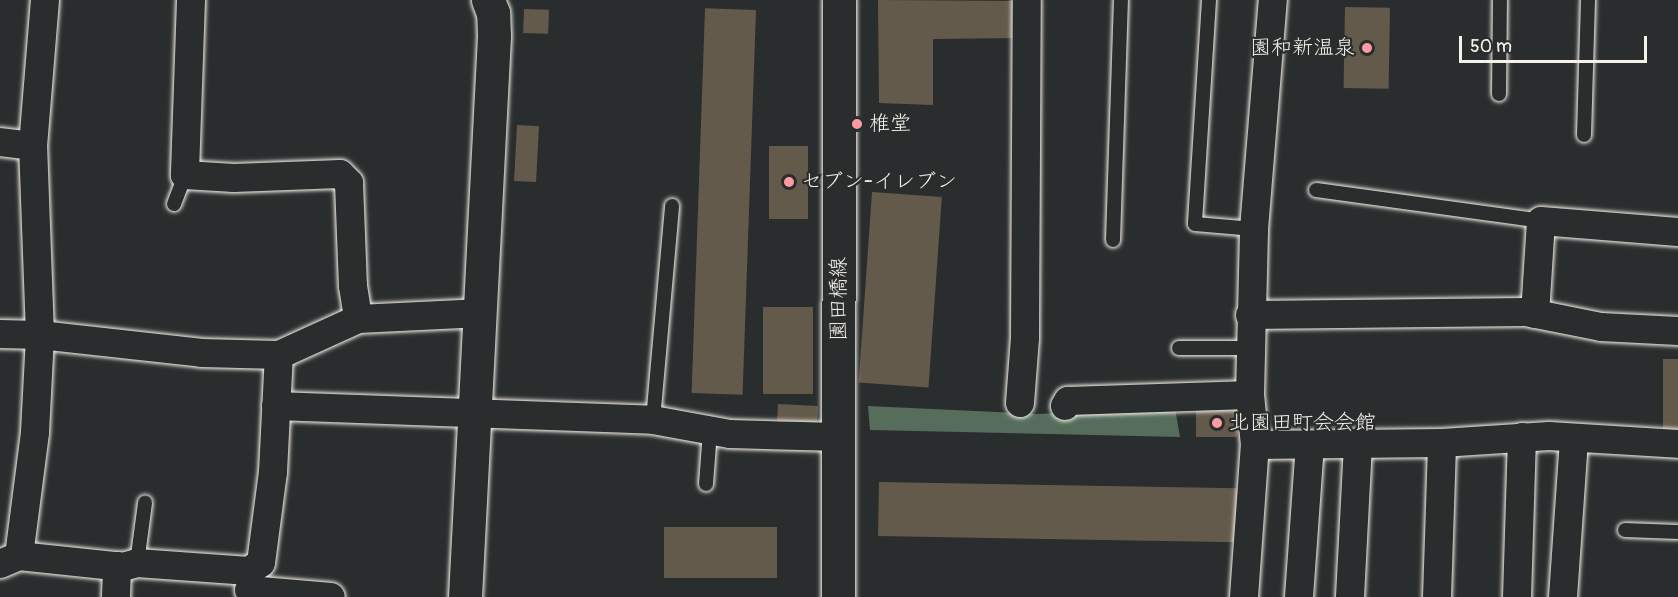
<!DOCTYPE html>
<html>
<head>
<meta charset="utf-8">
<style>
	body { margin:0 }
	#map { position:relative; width:1678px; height:597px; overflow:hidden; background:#2a2d2e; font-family:Pangolin,"Klee One",sans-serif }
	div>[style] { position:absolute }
	.green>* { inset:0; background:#556d5a }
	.building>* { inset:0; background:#645a4c; transform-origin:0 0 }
	.roads { filter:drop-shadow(0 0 2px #f4f1e8) drop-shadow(0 0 2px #f4f1e8) }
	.service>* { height:14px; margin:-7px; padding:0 7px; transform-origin:7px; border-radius:7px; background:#2a2d2e }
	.minor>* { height:28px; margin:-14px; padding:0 14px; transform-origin:14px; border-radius:14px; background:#2a2d2e }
	.tertiary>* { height:33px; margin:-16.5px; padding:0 16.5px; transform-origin:16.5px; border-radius:16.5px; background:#2a2d2e }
	.dots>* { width:16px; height:16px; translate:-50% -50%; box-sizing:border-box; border:3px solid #2a2d2e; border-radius:50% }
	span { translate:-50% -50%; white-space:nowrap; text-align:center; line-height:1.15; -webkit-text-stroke:4.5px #2a2d2e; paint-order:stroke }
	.poi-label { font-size:21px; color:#f4f1e8 }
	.right { translate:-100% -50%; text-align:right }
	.left { translate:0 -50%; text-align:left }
	.street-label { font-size:21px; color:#f4f1e8 }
	.scale { position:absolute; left:1459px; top:36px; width:188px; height:27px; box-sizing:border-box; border:3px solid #f4f1e8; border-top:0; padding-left:8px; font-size:18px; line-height:21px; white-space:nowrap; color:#f4f1e8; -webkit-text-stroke:4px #2a2d2e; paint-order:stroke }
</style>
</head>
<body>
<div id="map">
	<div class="green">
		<div style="clip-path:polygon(868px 406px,1037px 414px,1175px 408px,1180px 437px,870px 430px)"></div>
	</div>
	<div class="building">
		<div style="clip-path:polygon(878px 0,1017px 1px,1017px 38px,933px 39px,933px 105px,879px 103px)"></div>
		<div style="left:1345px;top:7px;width:45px;height:81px;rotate:1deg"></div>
		<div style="left:524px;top:9px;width:25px;height:24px;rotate:2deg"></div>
		<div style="left:756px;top:10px;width:385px;height:51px;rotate:92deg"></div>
		<div style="left:517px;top:125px;width:22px;height:56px;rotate:3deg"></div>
		<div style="left:769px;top:146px;width:39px;height:73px"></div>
		<div style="left:872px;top:192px;width:70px;height:191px;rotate:4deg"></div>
		<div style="left:763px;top:307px;width:50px;height:87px"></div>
		<div style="left:1663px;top:359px;width:15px;height:78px"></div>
		<div style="left:778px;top:404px;width:40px;height:25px;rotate:3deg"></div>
		<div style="left:1196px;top:409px;width:41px;height:28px"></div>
		<div style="left:879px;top:482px;width:359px;height:54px;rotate:1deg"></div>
		<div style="left:664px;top:527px;width:113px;height:51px"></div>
	</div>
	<div class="roads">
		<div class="service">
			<div style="left:1209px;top:0;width:224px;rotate:93.6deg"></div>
			<div style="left:1195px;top:224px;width:59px;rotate:4.8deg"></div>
			<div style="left:1499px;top:94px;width:94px;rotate:-89.4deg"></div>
			<div style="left:1584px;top:135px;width:135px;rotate:-88.3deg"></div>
			<div style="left:1316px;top:190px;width:227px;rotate:7.8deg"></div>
			<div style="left:174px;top:204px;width:31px;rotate:-69deg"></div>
			<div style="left:1113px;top:240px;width:240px;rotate:-88.1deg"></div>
			<div style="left:1179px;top:348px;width:71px"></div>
			<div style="left:653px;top:420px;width:215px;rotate:-84.9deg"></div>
			<div style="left:706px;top:484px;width:53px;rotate:-85.7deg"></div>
			<div style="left:1625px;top:530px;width:53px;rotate:2.2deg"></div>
			<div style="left:137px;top:563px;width:61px;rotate:-82.4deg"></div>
		</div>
		<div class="minor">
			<div style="left:191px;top:0;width:175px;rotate:92deg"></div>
			<div style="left:185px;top:175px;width:49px;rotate:3.5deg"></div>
			<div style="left:234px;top:178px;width:106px;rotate:-2.2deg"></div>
			<div style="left:340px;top:174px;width:13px;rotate:45deg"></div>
			<div style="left:349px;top:183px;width:103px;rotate:87.8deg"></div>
			<div style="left:353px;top:286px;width:33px;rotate:81deg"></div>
			<div style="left:0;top:142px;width:33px;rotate:7deg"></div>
			<div style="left:1535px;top:314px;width:93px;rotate:-86.3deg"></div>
			<div style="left:1541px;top:221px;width:137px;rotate:4.6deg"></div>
			<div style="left:1250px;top:315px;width:276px;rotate:-0.6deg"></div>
			<div style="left:1526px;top:312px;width:76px;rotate:11.3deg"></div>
			<div style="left:1601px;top:327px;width:77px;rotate:3deg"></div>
			<div style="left:0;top:334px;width:40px;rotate:1.4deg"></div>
			<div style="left:40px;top:335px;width:163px;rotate:6.3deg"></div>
			<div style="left:202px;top:353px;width:77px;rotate:1.5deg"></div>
			<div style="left:279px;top:355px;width:87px;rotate:-24.5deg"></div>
			<div style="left:358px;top:319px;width:124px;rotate:-2.8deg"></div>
			<div style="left:1020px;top:403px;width:65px;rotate:-85.6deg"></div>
			<div style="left:1025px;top:338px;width:338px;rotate:-89.7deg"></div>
			<div style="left:276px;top:406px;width:377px;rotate:2.1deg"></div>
			<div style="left:653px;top:420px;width:78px;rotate:10.3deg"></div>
			<div style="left:730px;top:434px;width:110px;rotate:1.6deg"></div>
			<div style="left:1065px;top:406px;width:6px;rotate:-59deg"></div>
			<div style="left:1068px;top:401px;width:182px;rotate:-1.9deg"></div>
			<div style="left:1255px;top:445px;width:187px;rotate:-0.6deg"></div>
			<div style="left:1442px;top:443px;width:107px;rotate:-3.7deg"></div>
			<div style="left:1549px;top:436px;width:129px;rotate:3.5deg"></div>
			<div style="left:19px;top:556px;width:125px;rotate:-82.6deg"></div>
			<div style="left:35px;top:432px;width:97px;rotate:-87deg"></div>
			<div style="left:40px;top:335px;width:189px;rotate:-92.1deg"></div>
			<div style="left:33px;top:146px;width:146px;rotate:-85.3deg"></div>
			<div style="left:0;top:564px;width:21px;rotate:-23deg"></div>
			<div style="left:19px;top:556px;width:105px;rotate:6deg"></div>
			<div style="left:123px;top:567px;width:15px;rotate:-16deg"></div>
			<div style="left:137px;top:563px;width:112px;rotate:4.1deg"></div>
			<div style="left:249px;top:571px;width:14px;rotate:-34deg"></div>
			<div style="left:261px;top:563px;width:92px;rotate:-82.5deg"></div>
			<div style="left:273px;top:472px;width:117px;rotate:-87.1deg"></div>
			<div style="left:249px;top:590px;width:82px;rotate:4.9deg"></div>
			<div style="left:116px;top:597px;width:31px;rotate:-88deg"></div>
			<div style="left:1244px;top:597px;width:152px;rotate:-85.9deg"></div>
			<div style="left:1255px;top:445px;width:50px;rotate:-95.7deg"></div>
			<div style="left:1250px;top:395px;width:166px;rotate:-88.6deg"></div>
			<div style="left:1254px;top:229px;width:230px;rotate:-85.3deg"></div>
			<div style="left:1299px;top:597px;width:152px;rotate:-85.9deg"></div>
			<div style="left:1350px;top:597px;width:155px;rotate:-87deg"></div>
			<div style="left:1437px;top:597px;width:154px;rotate:-88.1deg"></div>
			<div style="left:1517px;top:597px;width:160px;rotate:-88.2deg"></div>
			<div style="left:1563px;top:597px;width:159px;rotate:-86deg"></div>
		</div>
		<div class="tertiary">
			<div style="left:465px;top:597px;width:562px;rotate:-87.04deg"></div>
			<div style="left:494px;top:36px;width:23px;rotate:-92deg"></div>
			<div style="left:493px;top:13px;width:14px;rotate:-111deg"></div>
			<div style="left:838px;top:597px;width:597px;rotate:-89.9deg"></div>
		</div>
	</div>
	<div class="dots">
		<div style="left:1367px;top:48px;background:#ff9aa2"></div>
		<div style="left:857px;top:124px;background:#ff9aa2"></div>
		<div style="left:789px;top:182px;background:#ff9aa2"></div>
		<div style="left:1217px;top:423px;background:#ff9aa2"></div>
	</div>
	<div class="poi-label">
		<span class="right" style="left:1355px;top:48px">園和新温泉</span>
		<span class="left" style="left:869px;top:124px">椎堂</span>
		<span class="left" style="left:801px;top:182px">セブン-イレブン</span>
		<span class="left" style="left:1229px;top:423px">北園田町会会館</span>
	</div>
	<div class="street-label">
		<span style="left:839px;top:299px;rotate:-90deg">園田橋線</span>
	</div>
	<div class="scale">50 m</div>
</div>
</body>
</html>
